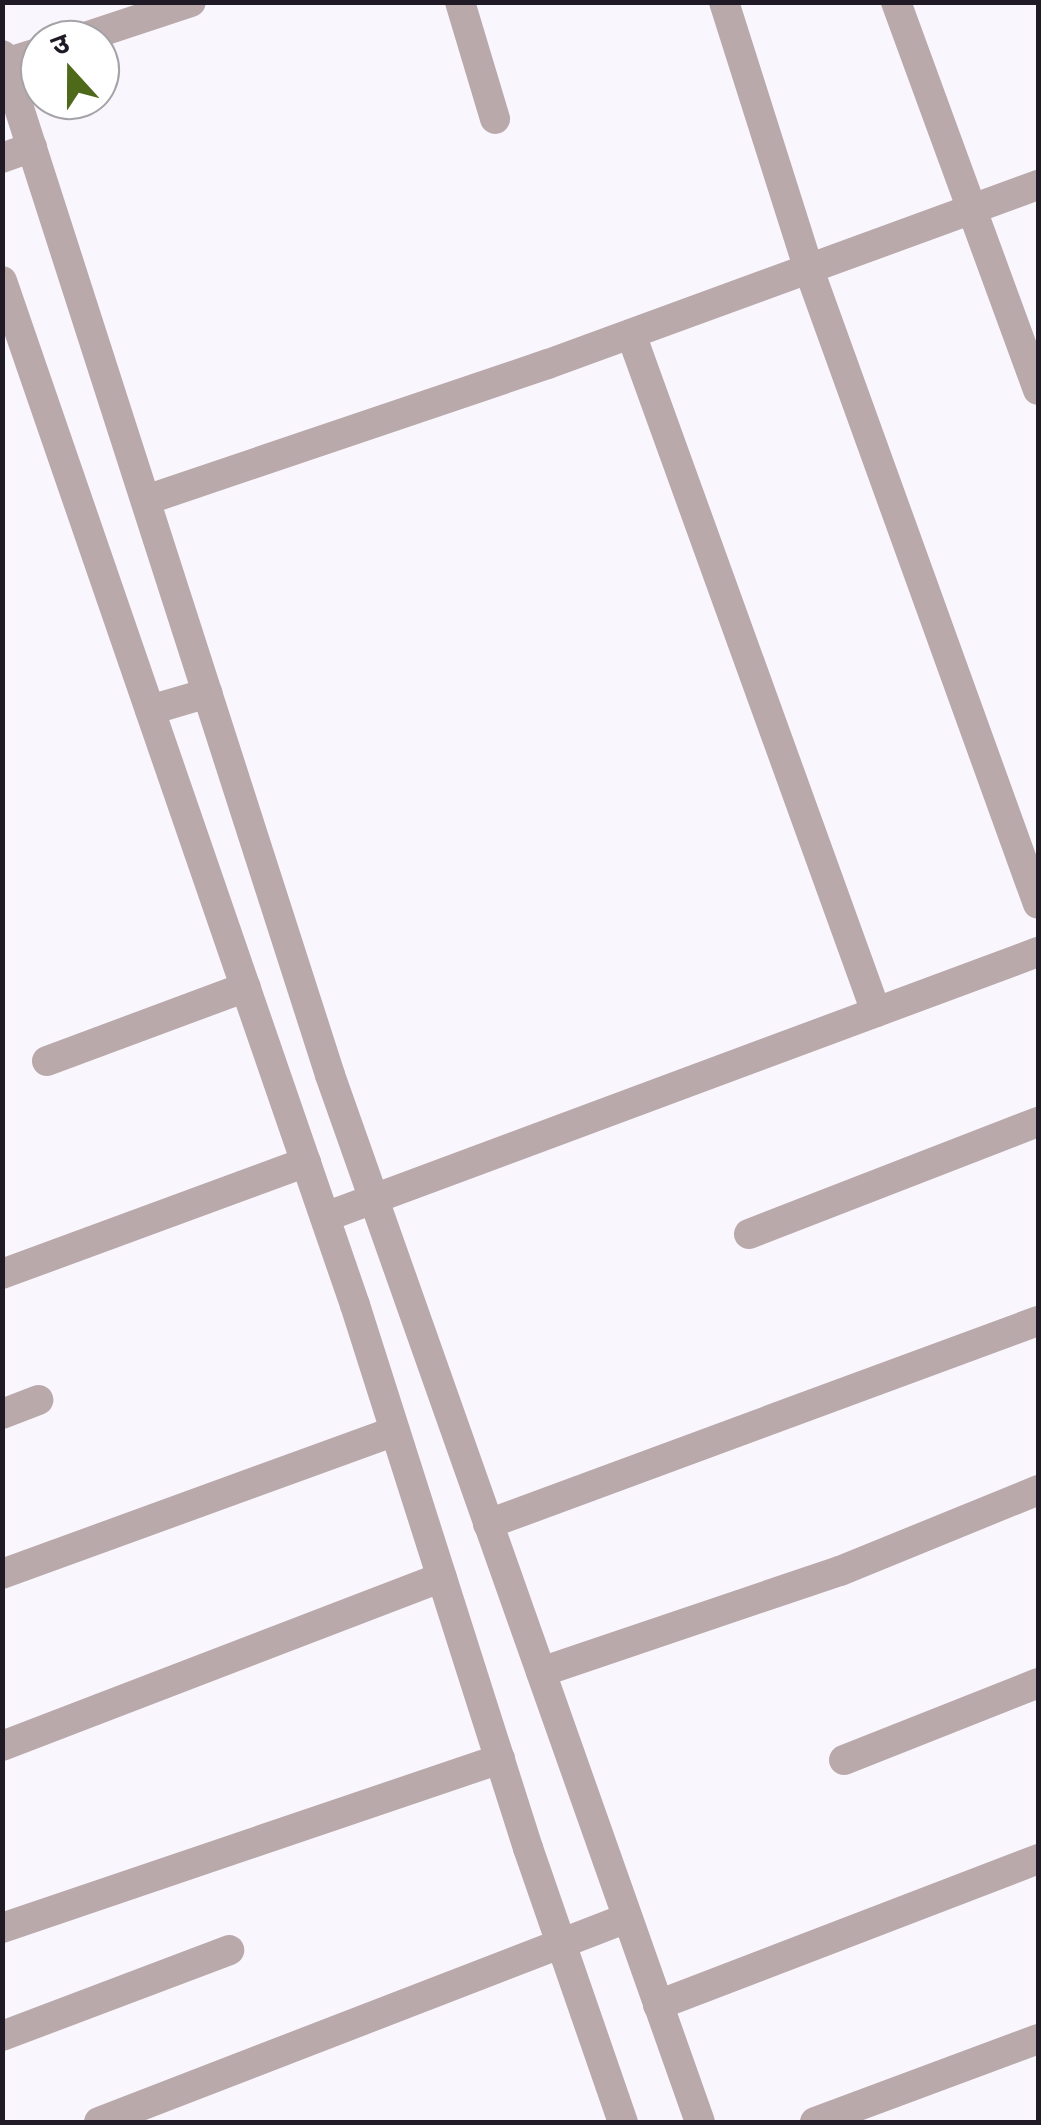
<!DOCTYPE html>
<html>
<head>
<meta charset="utf-8">
<style>
	body { margin:0 }
	#map { position:relative; width:1041px; height:2125px; overflow:hidden; background:#f9f6fd; font-family:"Asap Condensed","Noto Sans Devanagari",sans-serif }
	div>[style] { position:absolute }
	.minor>* { height:30px; margin:-15px; padding:0 15px; transform-origin:15px; border-radius:15px; background:#baa9ab }
	span { translate:-50% -50%; white-space:nowrap; text-align:center; line-height:1.15; -webkit-text-stroke:8px #fff; paint-order:stroke }
	.frame { position:absolute; inset:0; border:5px solid #1f1a25; pointer-events:none }
	.north { position:absolute; left:20px; top:20px; width:100px; height:100px; box-sizing:border-box; background:#fff; border:2px solid #a5a3a8; border-radius:50%; rotate:339deg; font-size:28px; font-weight:700; line-height:40px; text-align:center; color:#1f1a25 }
	.north::after { content:''; display:block; margin:auto; width:35px; height:45px; background:#4f691a; clip-path:polygon(50% 0,100% 100%,50% 72%,0 100%) }
</style>
</head>
<body>
<div id="map">
	<div class="minor">
		<div style="left:460px;top:2px;width:122px;rotate:73.3deg"></div>
		<div style="left:724px;top:2px;width:278px;rotate:72.4deg"></div>
		<div style="left:808px;top:267px;width:677px;rotate:70.15deg"></div>
		<div style="left:896px;top:2px;width:413px;rotate:69.9deg"></div>
		<div style="left:76px;top:40px;width:121px;rotate:-18.3deg"></div>
		<div style="left:2px;top:55px;width:1071px;rotate:72.17deg"></div>
		<div style="left:330px;top:1075px;width:1110px;rotate:70.54deg"></div>
		<div style="left:5px;top:63px;width:37px;rotate:-17deg"></div>
		<div style="left:2px;top:158px;width:32px;rotate:-20deg"></div>
		<div style="left:2px;top:281px;width:1083px;rotate:70.98deg"></div>
		<div style="left:355px;top:1305px;width:570px;rotate:72.33deg"></div>
		<div style="left:528px;top:1848px;width:290px;rotate:70.9deg"></div>
		<div style="left:631px;top:334px;width:721px;rotate:70.13deg"></div>
		<div style="left:146px;top:500px;width:424px;rotate:-18.7deg"></div>
		<div style="left:548px;top:364px;width:522px;rotate:-20.07deg"></div>
		<div style="left:150px;top:710px;width:60px;rotate:-16.3deg"></div>
		<div style="left:47px;top:1061px;width:212px;rotate:-20.4deg"></div>
		<div style="left:325px;top:1217px;width:761px;rotate:-20.39deg"></div>
		<div style="left:749px;top:1234px;width:310px;rotate:-21.2deg"></div>
		<div style="left:2px;top:1274px;width:324px;rotate:-20.2deg"></div>
		<div style="left:2px;top:1414px;width:39px;rotate:-21deg"></div>
		<div style="left:488px;top:1524px;width:586px;rotate:-20.26deg"></div>
		<div style="left:2px;top:1574px;width:418px;rotate:-20deg"></div>
		<div style="left:541px;top:1672px;width:316px;rotate:-18.7deg"></div>
		<div style="left:840px;top:1571px;width:214px;rotate:-22.2deg"></div>
		<div style="left:2px;top:1746px;width:471px;rotate:-21deg"></div>
		<div style="left:844px;top:1760px;width:209px;rotate:-21.6deg"></div>
		<div style="left:2px;top:1928px;width:526px;rotate:-18.75deg"></div>
		<div style="left:658px;top:2005px;width:407px;rotate:-21deg"></div>
		<div style="left:2px;top:2036px;width:243px;rotate:-20.7deg"></div>
		<div style="left:99px;top:2122px;width:566px;rotate:-21.12deg"></div>
		<div style="left:815px;top:2122px;width:238px;rotate:-20.4deg"></div>
	</div>
	<div class="frame"></div>
	<div class="north">उ</div>
</div>
</body>
</html>
